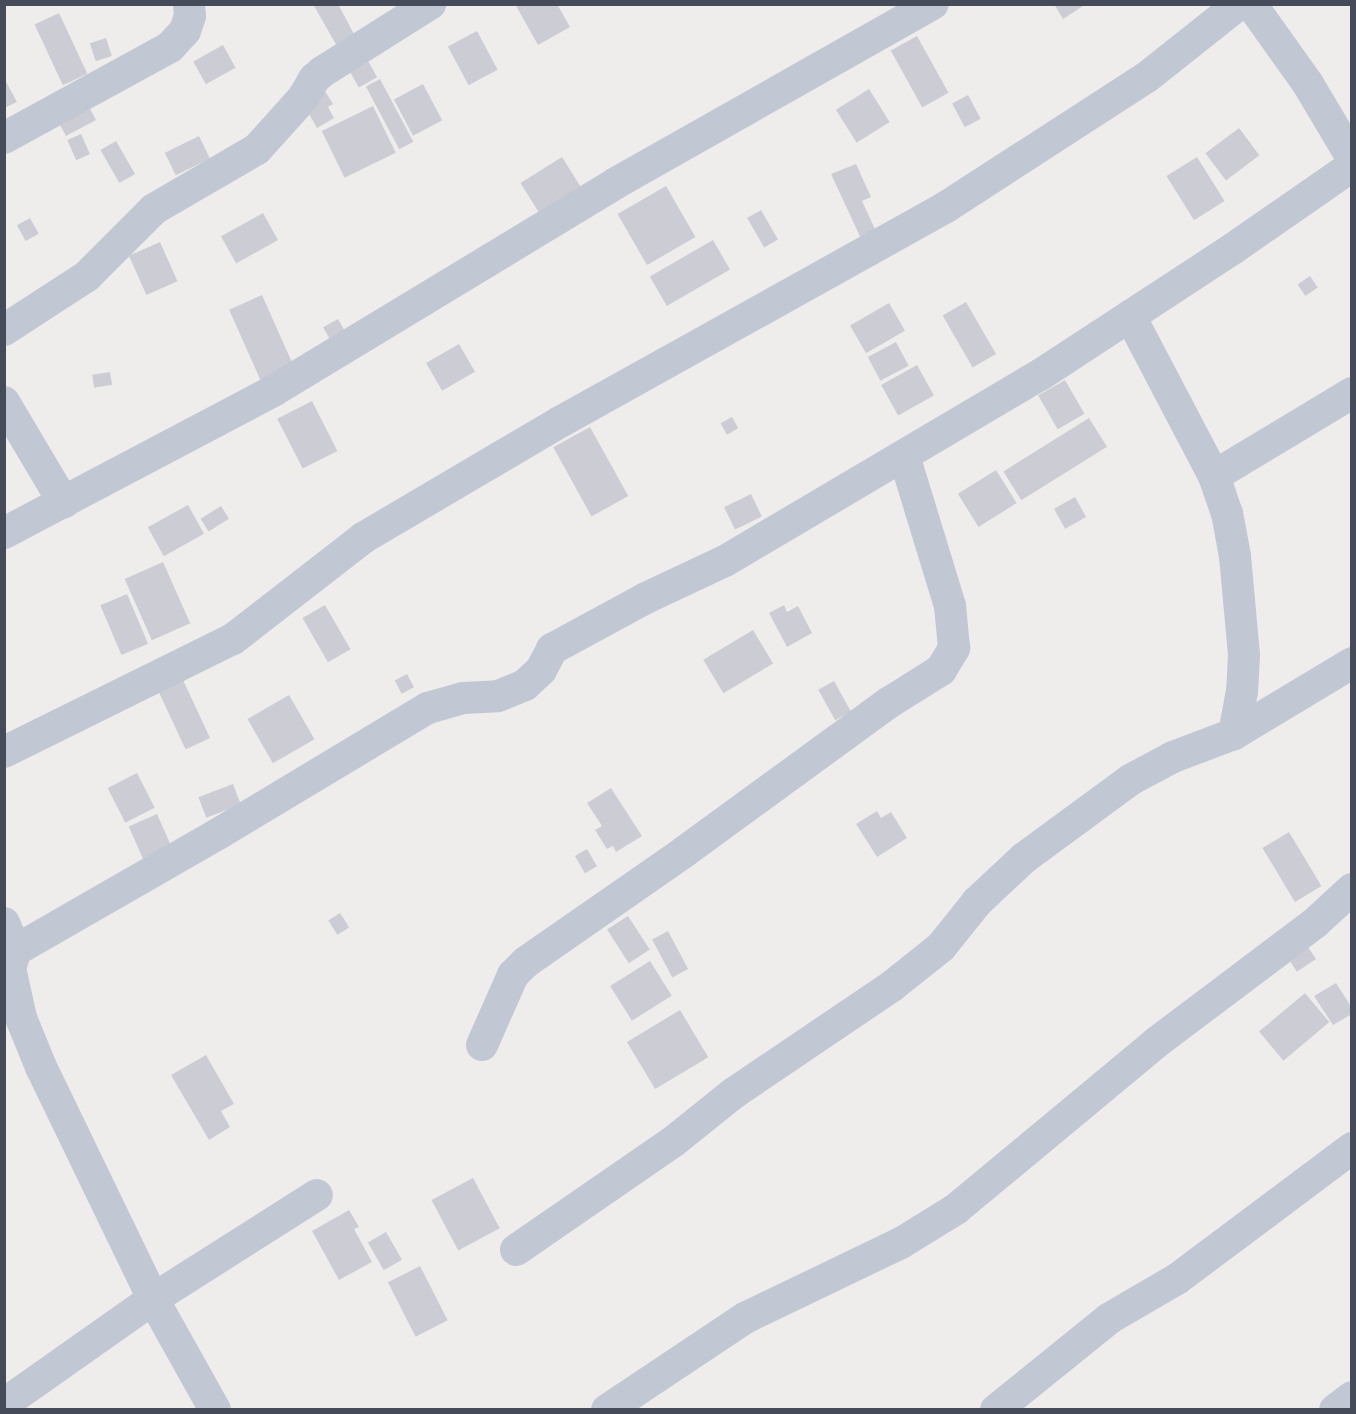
<!DOCTYPE html>
<html>
<head>
<meta charset="utf-8">
<style>
	body { margin:0 }
	#map { position:relative; width:1356px; height:1414px; overflow:hidden; background:#efedec; font-family:"Varela Round",sans-serif }
	div>[style] { position:absolute }
	.building>* { inset:0; background:#cccdd4; transform-origin:0 0 }
	.minor>* { height:32px; margin:-16px; padding:0 16px; transform-origin:16px; border-radius:16px; background:#c2c7d4 }
	span { translate:-50% -50%; white-space:nowrap; text-align:center; line-height:1.15; -webkit-text-stroke:4.5px #fff; paint-order:stroke }
	.frame { position:absolute; inset:0; border:6px solid #454b59; pointer-events:none }
</style>
</head>
<body>
<div id="map">
	<div class="building">
		<div style="clip-path:polygon(313px 4px,338px 4px,356px 38px,338px 48px)"></div>
		<div style="clip-path:polygon(515px 4px,557px 4px,570px 27px,538px 45px)"></div>
		<div style="clip-path:polygon(1054px 4px,1086px 4px,1063px 19px)"></div>
		<div style="left:59px;top:13px;width:67px;height:27px;rotate:65deg"></div>
		<div style="left:477px;top:31px;width:44px;height:33px;rotate:62deg"></div>
		<div style="left:917px;top:36px;width:65px;height:30px;rotate:61deg"></div>
		<div style="left:106px;top:38px;width:19px;height:17px;rotate:72deg"></div>
		<div style="left:223px;top:45px;width:26px;height:34px;rotate:61deg"></div>
		<div style="left:367px;top:59px;width:21px;height:21px;rotate:61deg"></div>
		<div style="clip-path:polygon(4px 78px,17px 102px,4px 108px)"></div>
		<div style="left:380px;top:79px;width:71px;height:16px;rotate:62deg"></div>
		<div style="left:423px;top:84px;width:41px;height:33px;rotate:62deg"></div>
		<div style="clip-path:polygon(323px 88px,333px 104px,328px 107px,334px 118px,317px 128px,301px 100px)"></div>
		<div style="left:869px;top:89px;width:39px;height:39px;rotate:58deg"></div>
		<div style="left:968px;top:95px;width:27px;height:18px;rotate:62deg"></div>
		<div style="left:88px;top:105px;width:17px;height:34px;rotate:62deg"></div>
		<div style="left:373px;top:106px;width:52px;height:57px;rotate:64deg"></div>
		<div style="left:1239px;top:128px;width:34px;height:42px;rotate:53deg"></div>
		<div style="left:81px;top:134px;width:22px;height:15px;rotate:66deg"></div>
		<div style="left:199px;top:136px;width:25px;height:38px;rotate:64deg"></div>
		<div style="left:116px;top:141px;width:38px;height:18px;rotate:60deg"></div>
		<div style="left:562px;top:157px;width:36px;height:49px;rotate:58deg"></div>
		<div style="left:1197px;top:157px;width:52px;height:36px;rotate:58deg"></div>
		<div style="clip-path:polygon(856px 164px,871px 197px,862px 201px,879px 238px,864px 245px,831px 174px)"></div>
		<div style="left:666px;top:186px;width:59px;height:56px;rotate:60deg"></div>
		<div style="left:761px;top:210px;width:34px;height:16px;rotate:60deg"></div>
		<div style="left:263px;top:213px;width:31px;height:48px;rotate:61deg"></div>
		<div style="left:30px;top:218px;width:18px;height:15px;rotate:61deg"></div>
		<div style="left:713px;top:240px;width:34px;height:73px;rotate:60deg"></div>
		<div style="left:160px;top:242px;width:43px;height:34px;rotate:66deg"></div>
		<div style="left:1310px;top:276px;width:14px;height:15px;rotate:56deg"></div>
		<div style="left:262px;top:295px;width:81px;height:36px;rotate:66deg"></div>
		<div style="left:966px;top:302px;width:60px;height:27px;rotate:60deg"></div>
		<div style="left:889px;top:303px;width:32px;height:45px;rotate:60deg"></div>
		<div style="left:338px;top:319px;width:13px;height:17px;rotate:61deg"></div>
		<div style="left:896px;top:342px;width:27px;height:32px;rotate:62deg"></div>
		<div style="left:459px;top:344px;width:32px;height:38px;rotate:60deg"></div>
		<div style="left:917px;top:365px;width:35px;height:41px;rotate:61deg"></div>
		<div style="left:110px;top:372px;width:13px;height:18px;rotate:81deg"></div>
		<div style="left:1065px;top:380px;width:39px;height:31px;rotate:60deg"></div>
		<div style="left:312px;top:401px;width:56px;height:39px;rotate:63deg"></div>
		<div style="left:732px;top:417px;width:13px;height:13px;rotate:61deg"></div>
		<div style="left:1089px;top:418px;width:34px;height:101px;rotate:58deg"></div>
		<div style="left:590px;top:427px;width:79px;height:42px;rotate:61deg"></div>
		<div style="left:996px;top:470px;width:39px;height:45px;rotate:58deg"></div>
		<div style="left:751px;top:494px;width:25px;height:30px;rotate:64deg"></div>
		<div style="left:1075px;top:497px;width:23px;height:24px;rotate:61deg"></div>
		<div style="left:188px;top:505px;width:33px;height:46px;rotate:61deg"></div>
		<div style="left:221px;top:506px;width:15px;height:24px;rotate:58deg"></div>
		<div style="left:163px;top:562px;width:67px;height:42px;rotate:66deg"></div>
		<div style="left:127px;top:594px;width:54px;height:29px;rotate:67deg"></div>
		<div style="left:325px;top:605px;width:51px;height:26px;rotate:60deg"></div>
		<div style="clip-path:polygon(784px 605px,787px 612px,798px 606px,812px 633px,787px 647px,769px 613px)"></div>
		<div style="left:753px;top:630px;width:39px;height:58px;rotate:59deg"></div>
		<div style="left:407px;top:674px;width:15px;height:14px;rotate:62deg"></div>
		<div style="left:183px;top:680px;width:64px;height:27px;rotate:65deg"></div>
		<div style="left:834px;top:681px;width:35px;height:18px;rotate:61deg"></div>
		<div style="left:289px;top:695px;width:51px;height:48px;rotate:60deg"></div>
		<div style="left:137px;top:773px;width:39px;height:33px;rotate:63deg"></div>
		<div style="left:233px;top:784px;width:22px;height:37px;rotate:69deg"></div>
		<div style="clip-path:polygon(611px 788px,642px 836px,616px 852px,613px 846px,607px 849px,595px 830px,602px 826px,587px 803px)"></div>
		<div style="clip-path:polygon(877px 811px,881px 818px,891px 812px,907px 838px,877px 857px,856px 824px)"></div>
		<div style="left:157px;top:814px;width:36px;height:31px;rotate:66deg"></div>
		<div style="left:1289px;top:832px;width:63px;height:31px;rotate:59deg"></div>
		<div style="left:587px;top:849px;width:20px;height:14px;rotate:60deg"></div>
		<div style="left:340px;top:913px;width:17px;height:14px;rotate:57deg"></div>
		<div style="left:628px;top:916px;width:40px;height:25px;rotate:57deg"></div>
		<div style="left:668px;top:931px;width:43px;height:18px;rotate:62deg"></div>
		<div style="left:1306px;top:944px;width:18px;height:23px;rotate:56deg"></div>
		<div style="left:650px;top:961px;width:41px;height:47px;rotate:58deg"></div>
		<div style="clip-path:polygon(1336px 983px,1352px 1008px,1352px 1014px,1333px 1025px,1314px 996px)"></div>
		<div style="left:1305px;top:993px;width:38px;height:60px;rotate:50deg"></div>
		<div style="left:680px;top:1010px;width:55px;height:62px;rotate:59deg"></div>
		<div style="clip-path:polygon(206px 1055px,234px 1104px,221px 1111px,230px 1127px,209px 1140px,171px 1075px)"></div>
		<div style="left:473px;top:1178px;width:57px;height:47px;rotate:62deg"></div>
		<div style="clip-path:polygon(349px 1210px,359px 1227px,354px 1229px,372px 1262px,339px 1280px,312px 1231px)"></div>
		<div style="left:386px;top:1232px;width:32px;height:21px;rotate:60deg"></div>
		<div style="left:420px;top:1266px;width:61px;height:36px;rotate:63deg"></div>
	</div>
	<div class="minor">
		<div style="left:1251px;top:4px;width:98px;rotate:54.5deg"></div>
		<div style="left:1308px;top:84px;width:86px;rotate:59.3deg"></div>
		<div style="left:4px;top:138px;width:189px;rotate:-28.7deg"></div>
		<div style="left:170px;top:47px;width:22px;rotate:-47deg"></div>
		<div style="left:185px;top:31px;width:16px;rotate:-72deg"></div>
		<div style="left:190px;top:16px;width:12px;rotate:-95deg"></div>
		<div style="left:1130px;top:316px;width:181px;rotate:62.3deg"></div>
		<div style="left:1214px;top:476px;width:39px;rotate:71deg"></div>
		<div style="left:1227px;top:513px;width:44px;rotate:79.5deg"></div>
		<div style="left:1235px;top:556px;width:99px;rotate:84.8deg"></div>
		<div style="left:1244px;top:655px;width:36px;rotate:93deg"></div>
		<div style="left:1242px;top:691px;width:44px;rotate:100.5deg"></div>
		<div style="left:4px;top:330px;width:99px;rotate:-33deg"></div>
		<div style="left:87px;top:276px;width:95px;rotate:-45deg"></div>
		<div style="left:154px;top:209px;width:119px;rotate:-30.2deg"></div>
		<div style="left:257px;top:149px;width:69px;rotate:-48deg"></div>
		<div style="left:303px;top:98px;width:22px;rotate:-60deg"></div>
		<div style="left:314px;top:79px;width:11px;rotate:-41deg"></div>
		<div style="left:322px;top:72px;width:128px;rotate:-32.2deg"></div>
		<div style="left:4px;top:402px;width:117px;rotate:59.3deg"></div>
		<div style="left:1214px;top:476px;width:161px;rotate:-31deg"></div>
		<div style="left:4px;top:533px;width:304px;rotate:-27.8deg"></div>
		<div style="left:273px;top:391px;width:401px;rotate:-31.2deg"></div>
		<div style="left:616px;top:183px;width:364px;rotate:-29.5deg"></div>
		<div style="left:4px;top:752px;width:255px;rotate:-26.3deg"></div>
		<div style="left:233px;top:639px;width:165px;rotate:-37.8deg"></div>
		<div style="left:363px;top:538px;width:229px;rotate:-30.5deg"></div>
		<div style="left:560px;top:422px;width:442px;rotate:-29.1deg"></div>
		<div style="left:946px;top:207px;width:239px;rotate:-32.9deg"></div>
		<div style="left:1147px;top:77px;width:117px;rotate:-38.4deg"></div>
		<div style="left:4px;top:923px;width:30px;rotate:66deg"></div>
		<div style="left:16px;top:950px;width:19px;rotate:108deg"></div>
		<div style="left:10px;top:968px;width:51px;rotate:77.6deg"></div>
		<div style="left:21px;top:1018px;width:53px;rotate:67.8deg"></div>
		<div style="left:41px;top:1067px;width:258px;rotate:64.2deg"></div>
		<div style="left:153px;top:1299px;width:127px;rotate:60.8deg"></div>
		<div style="left:4px;top:957px;width:247px;rotate:-29.9deg"></div>
		<div style="left:218px;top:834px;width:245px;rotate:-31deg"></div>
		<div style="left:428px;top:708px;width:36px;rotate:-16deg"></div>
		<div style="left:463px;top:698px;width:35px;rotate:-3deg"></div>
		<div style="left:498px;top:696px;width:29px;rotate:-22deg"></div>
		<div style="left:525px;top:685px;width:22px;rotate:-43deg"></div>
		<div style="left:541px;top:670px;width:24px;rotate:-62deg"></div>
		<div style="left:552px;top:649px;width:107px;rotate:-28.5deg"></div>
		<div style="left:646px;top:598px;width:87px;rotate:-25.1deg"></div>
		<div style="left:725px;top:561px;width:366px;rotate:-30.6deg"></div>
		<div style="left:1040px;top:375px;width:232px;rotate:-33.2deg"></div>
		<div style="left:1234px;top:248px;width:144px;rotate:-34.8deg"></div>
		<div style="left:482px;top:1045px;width:77px;rotate:-66.1deg"></div>
		<div style="left:513px;top:975px;width:18px;rotate:-45deg"></div>
		<div style="left:526px;top:962px;width:193px;rotate:-34.8deg"></div>
		<div style="left:684px;top:852px;width:255px;rotate:-36.1deg"></div>
		<div style="left:890px;top:702px;width:60px;rotate:-32.1deg"></div>
		<div style="left:941px;top:670px;width:26px;rotate:-59deg"></div>
		<div style="left:954px;top:648px;width:42px;rotate:-95.4deg"></div>
		<div style="left:950px;top:606px;width:157px;rotate:-107deg"></div>
		<div style="left:516px;top:1250px;width:192px;rotate:-34.6deg"></div>
		<div style="left:674px;top:1141px;width:77px;rotate:-38.7deg"></div>
		<div style="left:734px;top:1093px;width:191px;rotate:-34.1deg"></div>
		<div style="left:892px;top:986px;width:63px;rotate:-38.5deg"></div>
		<div style="left:941px;top:947px;width:58px;rotate:-51.3deg"></div>
		<div style="left:977px;top:902px;width:64px;rotate:-43.1deg"></div>
		<div style="left:1024px;top:858px;width:132px;rotate:-36.3deg"></div>
		<div style="left:1130px;top:780px;width:49px;rotate:-28.1deg"></div>
		<div style="left:1173px;top:757px;width:65px;rotate:-20.7deg"></div>
		<div style="left:1234px;top:734px;width:138px;rotate:-31deg"></div>
		<div style="left:4px;top:1404px;width:182px;rotate:-35.2deg"></div>
		<div style="left:153px;top:1299px;width:194px;rotate:-32.4deg"></div>
		<div style="left:607px;top:1410px;width:166px;rotate:-33.7deg"></div>
		<div style="left:745px;top:1318px;width:173px;rotate:-25.7deg"></div>
		<div style="left:901px;top:1243px;width:65px;rotate:-31.7deg"></div>
		<div style="left:956px;top:1209px;width:261px;rotate:-39.7deg"></div>
		<div style="left:1157px;top:1042px;width:199px;rotate:-37deg"></div>
		<div style="left:1316px;top:922px;width:49px;rotate:-42.5deg"></div>
		<div style="left:996px;top:1410px;width:146px;rotate:-38.9deg"></div>
		<div style="left:1110px;top:1318px;width:78px;rotate:-30.2deg"></div>
		<div style="left:1177px;top:1279px;width:219px;rotate:-36.8deg"></div>
		<div style="left:1335px;top:1410px;width:21px;rotate:-37deg"></div>
	</div>
	<div class="frame"></div>
</div>
</body>
</html>
